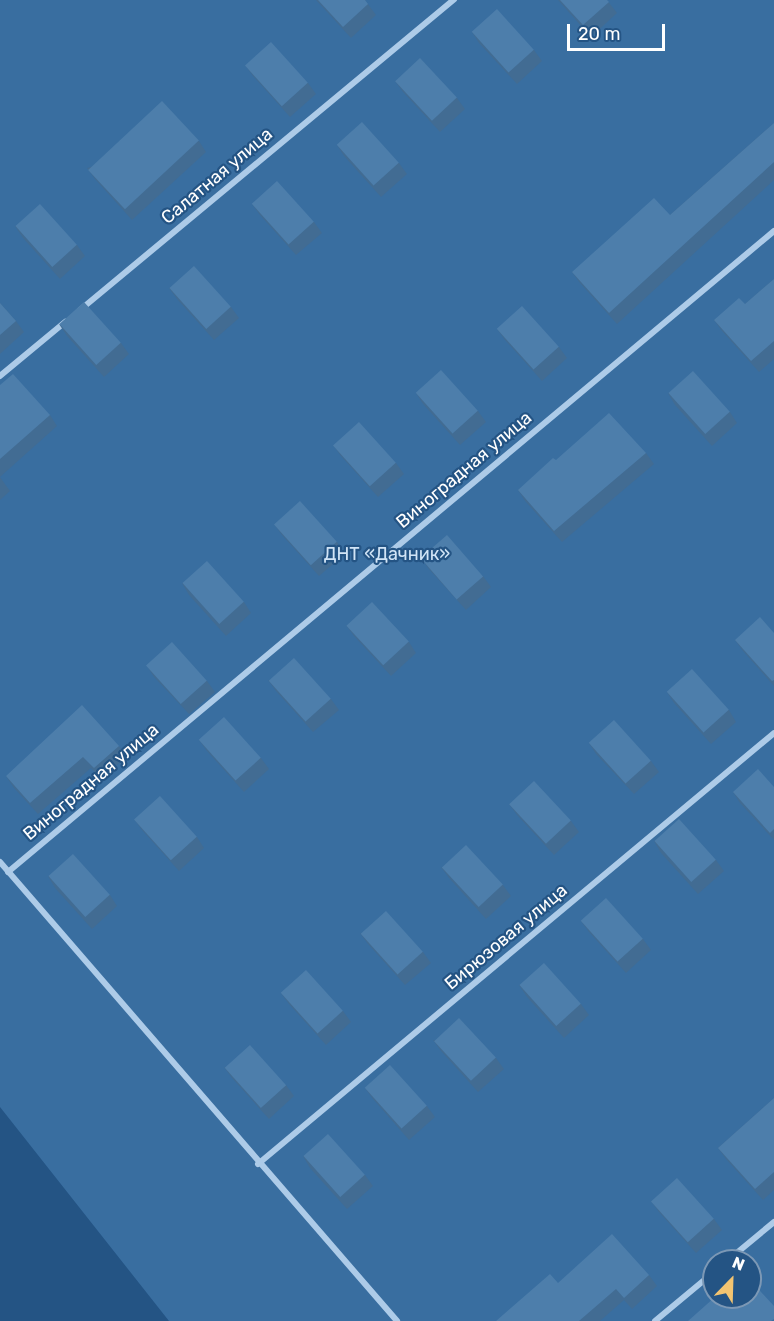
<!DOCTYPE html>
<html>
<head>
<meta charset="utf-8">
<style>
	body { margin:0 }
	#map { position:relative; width:774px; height:1321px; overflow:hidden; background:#245484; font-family:Rubik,sans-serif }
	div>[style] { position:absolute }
	.green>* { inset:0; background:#396ea0 }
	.minor>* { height:6px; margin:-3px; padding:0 3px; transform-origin:3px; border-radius:3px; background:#adcbe8 }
	.wall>* { inset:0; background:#426c93 }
	.building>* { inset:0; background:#4d7eab; transform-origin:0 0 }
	span { translate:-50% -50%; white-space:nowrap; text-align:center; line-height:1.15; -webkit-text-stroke:4.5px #245484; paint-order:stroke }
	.street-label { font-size:18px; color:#fff }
	.park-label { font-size:18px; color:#d1e4f6 }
	.north { position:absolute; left:702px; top:1249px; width:60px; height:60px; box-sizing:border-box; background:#245484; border:2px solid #7c98b5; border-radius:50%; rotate:23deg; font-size:16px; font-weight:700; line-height:24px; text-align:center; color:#fff }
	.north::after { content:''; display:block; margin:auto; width:21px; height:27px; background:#f2c471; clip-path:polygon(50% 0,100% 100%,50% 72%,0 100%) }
	.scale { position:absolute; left:567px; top:24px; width:98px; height:27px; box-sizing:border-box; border:3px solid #fff; border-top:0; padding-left:8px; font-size:18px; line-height:21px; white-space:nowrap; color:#fff; -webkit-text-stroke:4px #245484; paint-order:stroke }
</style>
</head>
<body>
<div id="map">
	<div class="green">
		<div style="clip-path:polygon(evenodd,0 0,774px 0,774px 1321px,169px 1321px,0 1107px,0 0,714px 1261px,750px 1261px,750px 1297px,714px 1297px,714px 1261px)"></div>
	</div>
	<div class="minor">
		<div style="left:80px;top:310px;width:486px;rotate:-39.7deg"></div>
		<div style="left:0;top:376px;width:85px;rotate:-39.7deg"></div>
		<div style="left:0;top:862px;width:607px;rotate:49.14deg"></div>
		<div style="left:8px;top:872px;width:999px;rotate:-39.92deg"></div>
		<div style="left:258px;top:1164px;width:672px;rotate:-39.87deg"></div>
		<div style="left:727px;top:1261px;width:61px;rotate:-39.7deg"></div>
		<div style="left:655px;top:1321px;width:77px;rotate:-39.7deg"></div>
	</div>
	<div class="wall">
		<div style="clip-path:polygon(316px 0,365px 0,376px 15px,351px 38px)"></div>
		<div style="clip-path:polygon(558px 0,607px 0,617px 13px,591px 37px)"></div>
		<div style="clip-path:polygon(472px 32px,534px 50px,542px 61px,517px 84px,479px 43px)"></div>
		<div style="clip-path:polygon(245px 65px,308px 83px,316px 94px,290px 117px,253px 76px)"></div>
		<div style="clip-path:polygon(395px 81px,457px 98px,465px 109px,440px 132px,403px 92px)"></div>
		<div style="clip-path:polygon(774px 123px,774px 180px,617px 324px,580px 283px,572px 272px,670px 215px)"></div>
		<div style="clip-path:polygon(199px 141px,206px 152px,132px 220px,95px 179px,87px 168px)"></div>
		<div style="clip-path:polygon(337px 145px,399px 163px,407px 174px,381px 197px,344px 156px)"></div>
		<div style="clip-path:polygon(252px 204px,314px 222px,322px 233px,296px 255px,260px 215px)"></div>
		<div style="clip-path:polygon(15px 226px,77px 245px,85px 256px,60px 279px,23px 238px)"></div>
		<div style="clip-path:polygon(774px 279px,774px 359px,759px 372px,722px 331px,714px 320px,745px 304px)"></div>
		<div style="clip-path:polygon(169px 288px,231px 307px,239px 318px,214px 340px,177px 299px)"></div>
		<div style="clip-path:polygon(0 303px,16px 321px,24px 332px,0 354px)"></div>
		<div style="clip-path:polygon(59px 324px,121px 343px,129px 354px,104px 377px,67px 336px)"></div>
		<div style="clip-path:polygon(497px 329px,559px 347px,567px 358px,542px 381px,505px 340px)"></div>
		<div style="clip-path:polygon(0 385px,50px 415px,57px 426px,0 477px)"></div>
		<div style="clip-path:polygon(416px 393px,478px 411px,486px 422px,460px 445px,423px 404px)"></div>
		<div style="clip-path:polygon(668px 393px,730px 412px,737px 423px,712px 446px,675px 405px)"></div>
		<div style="clip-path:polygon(333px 445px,396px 463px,404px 474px,378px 497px,341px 456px)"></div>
		<div style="clip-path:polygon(646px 453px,654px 464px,562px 542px,525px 501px,518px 490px,556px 460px)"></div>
		<div style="clip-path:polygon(0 477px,10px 491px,0 500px)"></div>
		<div style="clip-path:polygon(274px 524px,337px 542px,345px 554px,319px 576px,282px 535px)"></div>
		<div style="clip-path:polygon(421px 558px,483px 576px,491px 587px,466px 610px,429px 569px)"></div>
		<div style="clip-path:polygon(182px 583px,244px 602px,251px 613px,226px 636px,189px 595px)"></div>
		<div style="clip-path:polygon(346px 625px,409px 642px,416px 653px,391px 676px,354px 636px)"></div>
		<div style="clip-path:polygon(774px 633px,774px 686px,743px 651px,735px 640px)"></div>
		<div style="clip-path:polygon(147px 666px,207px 681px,215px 692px,189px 714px,154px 677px)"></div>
		<div style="clip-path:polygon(268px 680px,331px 699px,339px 710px,313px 732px,276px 691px)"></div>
		<div style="clip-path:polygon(667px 692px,729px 710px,736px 722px,711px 744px,674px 703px)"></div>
		<div style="clip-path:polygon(199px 740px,261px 758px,269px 769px,244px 792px,207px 751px)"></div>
		<div style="clip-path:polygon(589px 743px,651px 761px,659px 772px,634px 794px,596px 754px)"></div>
		<div style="clip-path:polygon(119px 746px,126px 757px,101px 779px,91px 768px,38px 814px,14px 788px,6px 776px)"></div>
		<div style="clip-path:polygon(774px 787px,774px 840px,740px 803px,733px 792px)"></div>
		<div style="clip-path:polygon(509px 804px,571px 821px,579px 832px,554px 855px,517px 815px)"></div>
		<div style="clip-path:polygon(134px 819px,197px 837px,204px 848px,179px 871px,142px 830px)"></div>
		<div style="clip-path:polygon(654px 841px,716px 860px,724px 871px,698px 894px,661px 853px)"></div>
		<div style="clip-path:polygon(441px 867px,503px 885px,511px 896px,486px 919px,449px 878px)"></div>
		<div style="clip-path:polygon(48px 876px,110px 895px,117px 906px,92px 929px,55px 888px)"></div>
		<div style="clip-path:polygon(581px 921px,643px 939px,651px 950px,626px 973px,589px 932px)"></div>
		<div style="clip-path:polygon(360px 933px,423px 952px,431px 963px,405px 985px,368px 944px)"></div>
		<div style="clip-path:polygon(519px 985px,581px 1004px,589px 1015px,564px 1038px,527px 997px)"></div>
		<div style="clip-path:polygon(281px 993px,343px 1011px,351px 1022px,326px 1045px,289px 1004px)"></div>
		<div style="clip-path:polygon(433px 1040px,496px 1058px,504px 1069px,478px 1092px,441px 1051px)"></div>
		<div style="clip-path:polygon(224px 1067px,286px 1085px,294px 1096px,269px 1119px,232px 1078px)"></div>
		<div style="clip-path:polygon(365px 1088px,427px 1106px,435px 1117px,409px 1140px,373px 1099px)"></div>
		<div style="clip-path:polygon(774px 1098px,774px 1190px,763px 1200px,726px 1159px,718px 1148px)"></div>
		<div style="clip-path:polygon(303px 1156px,365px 1175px,373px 1186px,347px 1209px,310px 1168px)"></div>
		<div style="clip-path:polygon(651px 1201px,714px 1219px,722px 1230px,696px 1253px,659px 1212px)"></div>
		<div style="clip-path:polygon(649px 1275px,657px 1286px,632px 1309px,624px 1300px,600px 1321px,496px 1321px,558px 1283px)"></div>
	</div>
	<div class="building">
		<div style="clip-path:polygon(318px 0,365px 0,368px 4px,343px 27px)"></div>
		<div style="clip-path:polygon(560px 0,607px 0,609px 2px,583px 25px)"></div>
		<div style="left:497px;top:9px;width:55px;height:34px;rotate:48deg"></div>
		<div style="left:271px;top:42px;width:55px;height:35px;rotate:48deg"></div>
		<div style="left:420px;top:58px;width:54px;height:34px;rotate:47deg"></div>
		<div style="left:162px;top:101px;width:54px;height:101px;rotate:47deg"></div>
		<div style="left:362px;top:122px;width:55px;height:34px;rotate:48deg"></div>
		<div style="clip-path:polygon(774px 123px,774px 162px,609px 313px,572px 272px,654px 198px,670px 215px)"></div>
		<div style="left:277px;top:181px;width:55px;height:34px;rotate:48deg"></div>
		<div style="left:40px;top:204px;width:55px;height:33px;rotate:48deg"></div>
		<div style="left:194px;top:266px;width:55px;height:33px;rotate:48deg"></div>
		<div style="clip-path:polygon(774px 279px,774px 341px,751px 361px,714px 320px,739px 298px,745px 304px)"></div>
		<div style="left:84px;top:302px;width:55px;height:33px;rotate:48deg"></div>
		<div style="clip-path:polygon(0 303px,16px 321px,0 335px)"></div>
		<div style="left:522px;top:306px;width:55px;height:34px;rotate:48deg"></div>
		<div style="left:441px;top:370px;width:55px;height:34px;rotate:48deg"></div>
		<div style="left:693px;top:371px;width:55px;height:33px;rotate:48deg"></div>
		<div style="clip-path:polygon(13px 374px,50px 415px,0 459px,0 385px)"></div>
		<div style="clip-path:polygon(609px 413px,646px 453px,554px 531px,518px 490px,553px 458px,556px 460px)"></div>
		<div style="left:359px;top:422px;width:55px;height:35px;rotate:48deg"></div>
		<div style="left:300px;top:501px;width:55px;height:35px;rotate:48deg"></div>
		<div style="left:447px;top:535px;width:55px;height:35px;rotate:49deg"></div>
		<div style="left:207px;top:561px;width:55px;height:33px;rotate:48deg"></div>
		<div style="left:372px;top:602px;width:54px;height:35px;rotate:47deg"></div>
		<div style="clip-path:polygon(760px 617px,774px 633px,774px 680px,772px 681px,735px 640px)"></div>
		<div style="left:172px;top:642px;width:52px;height:35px;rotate:48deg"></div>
		<div style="left:294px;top:658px;width:55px;height:34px;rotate:48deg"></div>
		<div style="left:692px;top:669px;width:55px;height:34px;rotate:48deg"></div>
		<div style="clip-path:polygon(82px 705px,119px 746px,94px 768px,83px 757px,30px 803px,6px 776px)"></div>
		<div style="left:224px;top:717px;width:55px;height:34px;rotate:48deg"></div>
		<div style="left:614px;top:720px;width:55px;height:34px;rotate:48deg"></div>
		<div style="clip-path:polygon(758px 769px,774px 787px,774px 829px,770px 833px,733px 792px)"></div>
		<div style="left:534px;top:781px;width:54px;height:34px;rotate:47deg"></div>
		<div style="left:160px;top:796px;width:55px;height:35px;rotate:48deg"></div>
		<div style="left:679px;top:819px;width:55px;height:33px;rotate:48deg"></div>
		<div style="left:466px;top:845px;width:54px;height:33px;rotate:47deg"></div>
		<div style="left:73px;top:854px;width:55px;height:33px;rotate:48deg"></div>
		<div style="left:606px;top:898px;width:55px;height:34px;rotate:48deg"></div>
		<div style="left:386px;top:911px;width:55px;height:34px;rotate:48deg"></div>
		<div style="left:544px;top:963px;width:55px;height:33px;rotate:48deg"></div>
		<div style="left:306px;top:970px;width:55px;height:34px;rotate:48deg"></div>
		<div style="left:459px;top:1018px;width:54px;height:34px;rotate:47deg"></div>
		<div style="left:250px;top:1045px;width:54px;height:34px;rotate:48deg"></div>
		<div style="left:390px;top:1065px;width:55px;height:34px;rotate:48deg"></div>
		<div style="clip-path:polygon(774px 1098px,774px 1172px,755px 1189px,718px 1148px)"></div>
		<div style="left:328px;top:1134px;width:55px;height:33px;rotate:48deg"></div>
		<div style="left:677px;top:1178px;width:55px;height:35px;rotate:48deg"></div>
		<div style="clip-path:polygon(612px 1234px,649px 1275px,624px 1298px,616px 1289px,579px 1321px,496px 1321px,550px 1274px,558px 1283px)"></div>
		<div style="clip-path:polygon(750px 1280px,774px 1306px,774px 1319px,771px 1321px,688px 1321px,715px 1297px,750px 1297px)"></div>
	</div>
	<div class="street-label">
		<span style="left:217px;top:176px;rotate:-40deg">Салатная улица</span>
		<span style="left:464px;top:470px;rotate:-40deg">Виноградная улица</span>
		<span style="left:91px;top:782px;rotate:-40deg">Виноградная улица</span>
		<span style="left:506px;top:937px;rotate:-40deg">Бирюзовая улица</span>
	</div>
	<div class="park-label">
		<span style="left:387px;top:554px">ДНТ «Дачник»</span>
	</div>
	<div class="north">N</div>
	<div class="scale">20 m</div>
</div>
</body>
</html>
